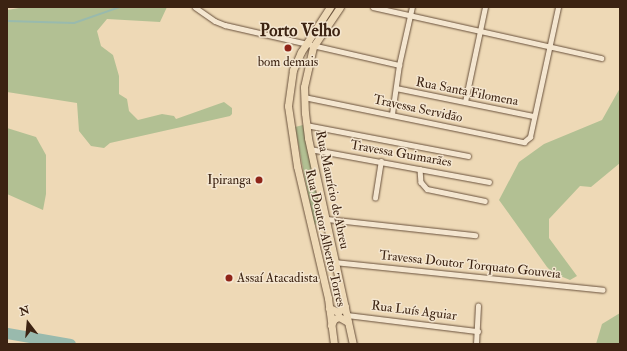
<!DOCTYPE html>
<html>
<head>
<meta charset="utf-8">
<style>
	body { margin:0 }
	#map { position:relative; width:627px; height:351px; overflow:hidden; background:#eed9b6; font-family:"IM FELL Double Pica",serif }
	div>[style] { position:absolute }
	.green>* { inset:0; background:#b2c093 }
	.stream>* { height:2px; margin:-1px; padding:0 1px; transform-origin:1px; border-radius:1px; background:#99baad }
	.river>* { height:11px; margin:-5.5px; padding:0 5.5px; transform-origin:5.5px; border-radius:5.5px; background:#99baad }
	.roads { filter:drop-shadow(0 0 1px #68503b) drop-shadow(0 0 1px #68503b) }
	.minor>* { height:4.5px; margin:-2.25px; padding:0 2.25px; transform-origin:2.25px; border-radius:2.25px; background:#f4e6d0 }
	.primary>* { height:7px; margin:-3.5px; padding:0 3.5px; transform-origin:3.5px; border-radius:3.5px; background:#eed9b6 }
	.dots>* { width:11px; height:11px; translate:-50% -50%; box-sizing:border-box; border:2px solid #f4e6d0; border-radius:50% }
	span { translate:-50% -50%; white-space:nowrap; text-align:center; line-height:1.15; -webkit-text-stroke:3px #f4e6d0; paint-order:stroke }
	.poi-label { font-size:13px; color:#3c2312 }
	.right { translate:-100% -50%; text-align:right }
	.left { translate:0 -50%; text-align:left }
	.street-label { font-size:13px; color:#3c2312 }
	.district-label { font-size:17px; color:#3c2312; font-weight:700 }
	.frame { position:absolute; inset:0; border:8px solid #3c2312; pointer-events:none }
	.north { position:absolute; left:8px; top:303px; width:40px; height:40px; -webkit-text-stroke:3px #f4e6d0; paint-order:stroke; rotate:344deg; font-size:11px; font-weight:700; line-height:16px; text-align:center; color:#3c2312 }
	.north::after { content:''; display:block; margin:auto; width:14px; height:18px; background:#3c2312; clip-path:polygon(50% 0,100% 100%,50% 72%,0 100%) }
</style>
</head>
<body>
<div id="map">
	<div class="green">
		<div style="clip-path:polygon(25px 7px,167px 7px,160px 22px,107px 19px,97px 31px,101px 46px,113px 55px,119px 76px,119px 94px,127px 99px,129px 111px,138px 120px,162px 114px,174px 116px,176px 119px,224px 102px,232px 108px,232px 114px,230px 116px,110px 143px,104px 148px,91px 146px,79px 131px,77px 103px,7px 92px,7px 10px)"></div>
		<div style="clip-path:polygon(620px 88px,620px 163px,591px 187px,580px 186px,549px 219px,549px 238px,577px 276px,570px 280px,553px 273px,547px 267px,499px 200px,519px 162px,544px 144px,602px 120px)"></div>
		<div style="clip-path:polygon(303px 125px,325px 222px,314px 225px,295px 127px)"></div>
		<div style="clip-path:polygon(7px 128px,36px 137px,46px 155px,46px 194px,43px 210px,7px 194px)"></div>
		<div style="clip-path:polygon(620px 313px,620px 344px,596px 344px,602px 324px)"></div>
	</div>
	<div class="stream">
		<div style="left:7px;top:21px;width:67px;rotate:1.7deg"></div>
		<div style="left:74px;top:23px;width:49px;rotate:-19.2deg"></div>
	</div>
	<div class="river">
		<div style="left:7px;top:333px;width:64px;rotate:9.9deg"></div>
	</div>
	<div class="roads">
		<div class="minor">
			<div style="left:195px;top:7px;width:24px;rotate:35deg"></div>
			<div style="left:215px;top:21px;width:11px;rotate:22deg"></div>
			<div style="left:225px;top:25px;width:179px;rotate:12.9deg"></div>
			<div style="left:373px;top:7px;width:234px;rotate:12.6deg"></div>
			<div style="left:396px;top:88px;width:141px;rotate:11.5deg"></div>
			<div style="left:304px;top:97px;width:225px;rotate:11.6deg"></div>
			<div style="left:524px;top:142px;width:8px;rotate:-40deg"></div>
			<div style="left:530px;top:137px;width:133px;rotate:-77.8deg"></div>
			<div style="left:465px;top:102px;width:97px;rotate:-78.1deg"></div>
			<div style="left:392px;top:114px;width:49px;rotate:-81.9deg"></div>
			<div style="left:399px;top:65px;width:59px;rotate:-77.4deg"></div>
			<div style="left:306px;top:125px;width:165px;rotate:10.8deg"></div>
			<div style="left:310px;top:149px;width:182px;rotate:10.4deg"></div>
			<div style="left:420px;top:169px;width:13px;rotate:86deg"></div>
			<div style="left:421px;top:182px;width:9px;rotate:49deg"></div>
			<div style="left:427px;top:189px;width:59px;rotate:11.7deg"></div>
			<div style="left:375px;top:198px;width:37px;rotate:-81deg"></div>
			<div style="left:327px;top:219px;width:149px;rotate:6.2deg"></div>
			<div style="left:334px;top:262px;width:270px;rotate:5.9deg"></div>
			<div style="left:347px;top:315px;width:132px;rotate:7deg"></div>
			<div style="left:476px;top:344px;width:38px;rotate:-87deg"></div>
		</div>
		<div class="primary">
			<div style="left:330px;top:7px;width:54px;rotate:122.8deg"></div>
			<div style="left:301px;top:52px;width:20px;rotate:114deg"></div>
			<div style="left:293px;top:70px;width:36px;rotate:98deg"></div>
			<div style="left:288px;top:106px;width:61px;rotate:81.5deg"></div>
			<div style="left:297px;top:166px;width:136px;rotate:76.8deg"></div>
			<div style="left:328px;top:298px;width:46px;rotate:82.6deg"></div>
			<div style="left:340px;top:7px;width:48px;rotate:124deg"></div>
			<div style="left:313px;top:47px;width:41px;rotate:102.7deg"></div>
			<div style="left:304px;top:87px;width:26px;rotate:88deg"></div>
			<div style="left:305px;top:113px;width:25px;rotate:83deg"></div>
			<div style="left:308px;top:138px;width:211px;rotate:77.7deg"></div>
			<div style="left:329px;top:308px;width:10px;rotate:24deg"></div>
			<div style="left:338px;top:312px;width:9px;rotate:-41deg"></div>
			<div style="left:331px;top:325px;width:7px;rotate:-63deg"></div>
			<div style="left:334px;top:319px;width:5px;rotate:-22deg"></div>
			<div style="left:339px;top:317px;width:10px;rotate:29deg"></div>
		</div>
	</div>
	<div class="dots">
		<div style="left:288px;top:48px;background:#8f2418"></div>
		<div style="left:259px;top:180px;background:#8f2418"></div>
		<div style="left:229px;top:278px;background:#8f2418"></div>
	</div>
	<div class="poi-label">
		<span style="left:288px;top:62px">bom demais</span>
		<span class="right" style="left:251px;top:180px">Ipiranga</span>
		<span class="left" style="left:237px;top:278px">Assaí Atacadista</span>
	</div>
	<div class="street-label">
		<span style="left:467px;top:92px;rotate:11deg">Rua Santa Filomena</span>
		<span style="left:418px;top:109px;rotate:12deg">Travessa Servidão</span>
		<span style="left:401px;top:154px;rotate:10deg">Travessa Guimarães</span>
		<span style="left:332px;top:190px;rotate:78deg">Rua Maurício de Abreu</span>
		<span style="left:325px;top:238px;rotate:77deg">Rua Doutor Alberto Torres</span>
		<span style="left:470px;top:265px;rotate:6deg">Travessa Doutor Torquato Gouveia</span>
		<span style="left:414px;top:311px;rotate:7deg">Rua Luís Aguiar</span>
	</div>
	<div class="district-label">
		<span style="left:300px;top:31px">Porto Velho</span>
	</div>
	<div class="frame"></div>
	<div class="north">N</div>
</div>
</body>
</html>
